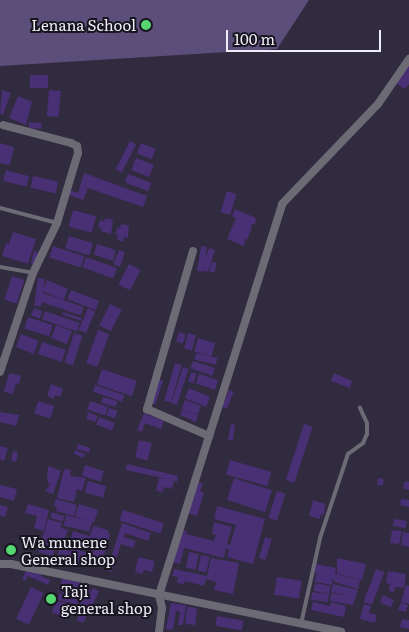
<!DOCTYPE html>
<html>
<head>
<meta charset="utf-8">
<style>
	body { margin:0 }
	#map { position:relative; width:409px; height:632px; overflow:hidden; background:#302b3e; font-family:Literata,serif }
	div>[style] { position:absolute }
	.green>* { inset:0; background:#5c4e7b }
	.building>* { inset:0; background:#492f74; transform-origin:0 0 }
	.service>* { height:4px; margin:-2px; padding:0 2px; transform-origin:2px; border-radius:2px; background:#6c6a74 }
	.minor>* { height:8px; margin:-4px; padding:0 4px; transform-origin:4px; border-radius:4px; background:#6c6a74 }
	.dots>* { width:14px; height:14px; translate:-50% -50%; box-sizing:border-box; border:2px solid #17151e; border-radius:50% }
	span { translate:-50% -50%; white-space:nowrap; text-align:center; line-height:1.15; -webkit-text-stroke:4px #17151e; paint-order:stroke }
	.poi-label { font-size:15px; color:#f0edfa }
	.right { translate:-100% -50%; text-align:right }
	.left { translate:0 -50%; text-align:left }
	.scale { position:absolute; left:226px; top:30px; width:155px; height:22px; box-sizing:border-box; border:2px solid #f0edfa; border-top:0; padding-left:6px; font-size:15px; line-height:18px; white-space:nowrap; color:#f0edfa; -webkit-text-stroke:4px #17151e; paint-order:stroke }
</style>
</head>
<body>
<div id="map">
	<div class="green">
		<div style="clip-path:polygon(0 0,309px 0,277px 49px,0 66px)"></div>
	</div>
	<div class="building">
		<div style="clip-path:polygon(409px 64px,409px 84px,405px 89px,395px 83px)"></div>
		<div style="left:30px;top:75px;width:18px;height:13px"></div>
		<div style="clip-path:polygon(2px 90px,11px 93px,3px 115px,0 113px)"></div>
		<div style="left:49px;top:90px;width:12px;height:26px;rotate:5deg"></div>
		<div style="clip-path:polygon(18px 96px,32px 102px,26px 125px,9px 118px)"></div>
		<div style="left:29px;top:122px;width:13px;height:6px;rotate:4deg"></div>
		<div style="left:130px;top:141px;width:7px;height:32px;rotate:27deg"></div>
		<div style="clip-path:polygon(0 143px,14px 147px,10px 165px,0 163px)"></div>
		<div style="left:141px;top:143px;width:16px;height:11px;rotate:22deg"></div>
		<div style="left:136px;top:158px;width:19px;height:13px;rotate:21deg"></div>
		<div style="left:6px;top:170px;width:24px;height:11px;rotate:15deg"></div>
		<div style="clip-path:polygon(84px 173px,147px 196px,143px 207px,88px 188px,83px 200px,69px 195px,70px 190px,78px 193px)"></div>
		<div style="left:128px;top:174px;width:25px;height:9px;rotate:21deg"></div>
		<div style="left:33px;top:176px;width:26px;height:12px;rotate:13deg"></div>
		<div style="left:227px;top:191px;width:10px;height:22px;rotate:17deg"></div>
		<div style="clip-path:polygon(235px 209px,256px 218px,255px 224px,251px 224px,252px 227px,247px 240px,245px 239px,244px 246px,227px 239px,236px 218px,232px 216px)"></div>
		<div style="left:73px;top:210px;width:24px;height:17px;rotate:15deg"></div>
		<div style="clip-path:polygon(105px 218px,113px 220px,111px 234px,101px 231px,101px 228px,98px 227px,100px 220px,104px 221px)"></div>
		<div style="clip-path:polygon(121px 224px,129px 226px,128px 238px,124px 237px,123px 242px,117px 240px,118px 235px,116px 234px,117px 227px,120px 228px)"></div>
		<div style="clip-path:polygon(13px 232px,36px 239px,28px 264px,2px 256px,6px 243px,9px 244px)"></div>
		<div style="left:69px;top:236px;width:25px;height:13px;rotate:16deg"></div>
		<div style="left:97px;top:244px;width:20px;height:11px;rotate:18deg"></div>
		<div style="left:53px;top:246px;width:33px;height:12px;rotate:18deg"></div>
		<div style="left:201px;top:246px;width:6px;height:25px;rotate:9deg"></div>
		<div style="clip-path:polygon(209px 248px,215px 250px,208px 272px,201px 270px)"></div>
		<div style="clip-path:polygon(119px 250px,125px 252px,120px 267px,113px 264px)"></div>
		<div style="left:34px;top:251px;width:4px;height:13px;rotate:14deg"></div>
		<div style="left:86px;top:257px;width:33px;height:11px;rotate:20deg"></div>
		<div style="clip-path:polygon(212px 262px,217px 263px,214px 273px,209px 271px)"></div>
		<div style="left:129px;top:264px;width:13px;height:23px;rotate:27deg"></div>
		<div style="left:12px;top:276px;width:13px;height:25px;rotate:18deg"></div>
		<div style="left:38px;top:278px;width:7px;height:28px;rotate:8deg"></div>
		<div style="left:47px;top:280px;width:23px;height:12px;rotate:23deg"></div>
		<div style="left:71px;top:290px;width:30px;height:10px;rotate:21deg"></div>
		<div style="left:43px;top:293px;width:43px;height:9px;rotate:19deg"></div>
		<div style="left:110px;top:304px;width:13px;height:24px;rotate:27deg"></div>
		<div style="left:34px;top:308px;width:9px;height:8px;rotate:21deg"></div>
		<div style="left:88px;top:308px;width:8px;height:24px;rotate:23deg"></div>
		<div style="left:45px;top:311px;width:37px;height:9px;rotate:19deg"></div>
		<div style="left:63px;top:312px;width:20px;height:3px;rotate:18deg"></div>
		<div style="left:28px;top:317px;width:26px;height:12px;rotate:18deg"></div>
		<div style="left:56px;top:325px;width:17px;height:14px;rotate:21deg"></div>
		<div style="left:98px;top:330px;width:12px;height:35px;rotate:20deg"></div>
		<div style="left:179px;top:332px;width:7px;height:10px;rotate:16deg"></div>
		<div style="left:74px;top:333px;width:9px;height:31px;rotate:18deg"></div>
		<div style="left:188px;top:333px;width:8px;height:16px;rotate:14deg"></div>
		<div style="left:21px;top:334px;width:19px;height:14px;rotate:21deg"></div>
		<div style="left:198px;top:338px;width:18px;height:14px;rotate:16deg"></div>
		<div style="left:42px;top:342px;width:25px;height:13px;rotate:18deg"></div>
		<div style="left:196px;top:353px;width:22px;height:7px;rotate:13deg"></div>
		<div style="left:193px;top:361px;width:23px;height:8px;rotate:18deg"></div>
		<div style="left:175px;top:363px;width:7px;height:39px;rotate:16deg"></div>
		<div style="left:183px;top:367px;width:6px;height:38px;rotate:18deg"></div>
		<div style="left:102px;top:369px;width:37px;height:16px;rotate:19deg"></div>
		<div style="left:191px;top:372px;width:6px;height:10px;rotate:18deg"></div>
		<div style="clip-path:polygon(9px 373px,21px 376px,19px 384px,16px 383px,13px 394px,4px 392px)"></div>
		<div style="clip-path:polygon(334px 373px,352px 381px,350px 388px,331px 381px)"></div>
		<div style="left:199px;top:374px;width:20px;height:10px;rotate:18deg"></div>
		<div style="clip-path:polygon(158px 379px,163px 381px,155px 405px,151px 403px)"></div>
		<div style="clip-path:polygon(51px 384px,63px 389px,60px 397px,55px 395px,54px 399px,47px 396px)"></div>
		<div style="left:95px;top:385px;width:31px;height:7px;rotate:19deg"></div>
		<div style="left:189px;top:388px;width:23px;height:11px;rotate:23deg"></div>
		<div style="left:229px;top:390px;width:5px;height:18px;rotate:22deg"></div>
		<div style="left:103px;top:397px;width:15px;height:6px;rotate:16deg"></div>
		<div style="left:185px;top:400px;width:17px;height:9px;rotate:21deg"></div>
		<div style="left:38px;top:401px;width:17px;height:13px;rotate:17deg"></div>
		<div style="left:90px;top:401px;width:19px;height:9px;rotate:18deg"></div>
		<div style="left:109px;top:408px;width:9px;height:8px;rotate:18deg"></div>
		<div style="clip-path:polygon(182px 409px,198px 415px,196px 422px,180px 415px)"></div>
		<div style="clip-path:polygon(0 412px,19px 415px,16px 426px,0 422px)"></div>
		<div style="clip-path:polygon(88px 412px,98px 416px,95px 422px,86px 419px)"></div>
		<div style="clip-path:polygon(144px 413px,164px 421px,161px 429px,145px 423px,142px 432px,137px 430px)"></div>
		<div style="left:99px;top:417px;width:17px;height:8px;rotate:21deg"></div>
		<div style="clip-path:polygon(231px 424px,235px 424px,233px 440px,228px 440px)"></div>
		<div style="left:304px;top:424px;width:9px;height:59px;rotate:18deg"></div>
		<div style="left:139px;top:440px;width:13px;height:18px;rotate:13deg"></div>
		<div style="left:78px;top:444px;width:13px;height:5px;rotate:18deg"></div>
		<div style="clip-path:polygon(0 446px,8px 448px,4px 461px,0 459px)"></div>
		<div style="left:75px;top:450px;width:11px;height:4px;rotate:22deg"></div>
		<div style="left:13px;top:451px;width:5px;height:10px;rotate:11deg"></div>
		<div style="left:230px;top:460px;width:43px;height:15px;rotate:16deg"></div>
		<div style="clip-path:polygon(127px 464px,178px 476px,177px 482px,174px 481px,172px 489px,164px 487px,163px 492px,156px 491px,159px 478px,167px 479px,126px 470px)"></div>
		<div style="left:85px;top:465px;width:20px;height:11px;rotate:18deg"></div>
		<div style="clip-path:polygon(48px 466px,61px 471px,53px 494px,45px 491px,50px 485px,47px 480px)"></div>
		<div style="clip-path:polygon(64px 469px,71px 470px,70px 476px,86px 478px,82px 491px,77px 489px,74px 502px,57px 498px)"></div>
		<div style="left:234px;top:478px;width:40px;height:23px;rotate:18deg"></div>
		<div style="left:378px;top:478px;width:6px;height:7px;rotate:9deg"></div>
		<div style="left:88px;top:481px;width:19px;height:12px;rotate:16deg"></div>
		<div style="clip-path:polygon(405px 481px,409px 482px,409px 490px,403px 488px)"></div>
		<div style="clip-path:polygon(198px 482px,203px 484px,200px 491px,204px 492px,197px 516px,188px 513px)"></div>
		<div style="clip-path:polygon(0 485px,17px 489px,14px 501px,0 497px)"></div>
		<div style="left:277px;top:491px;width:9px;height:28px;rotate:18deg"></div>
		<div style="clip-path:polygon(56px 499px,77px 505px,74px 516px,56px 511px,57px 507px,54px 506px)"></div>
		<div style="clip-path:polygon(401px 499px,409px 500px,409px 507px,400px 505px)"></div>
		<div style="clip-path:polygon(313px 500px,325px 504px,324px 515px,321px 514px,320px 519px,309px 516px)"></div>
		<div style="clip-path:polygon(28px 504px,49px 510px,44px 531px,34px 528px,37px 516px,25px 513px)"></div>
		<div style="left:79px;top:504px;width:20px;height:13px;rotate:18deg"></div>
		<div style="clip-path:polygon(0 505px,8px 507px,5px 517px,0 515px)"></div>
		<div style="clip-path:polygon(217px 506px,265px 519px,253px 564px,227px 557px,229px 549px,226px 549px,224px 558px,184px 548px,180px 564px,172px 562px,181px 530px,187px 531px,186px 534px,214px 541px,216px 535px,212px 534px,214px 522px,232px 527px,227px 544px,230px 545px,236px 525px,214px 519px)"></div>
		<div style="left:123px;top:510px;width:43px;height:11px;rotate:18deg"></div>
		<div style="left:52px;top:512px;width:13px;height:6px;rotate:18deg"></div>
		<div style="left:66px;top:515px;width:27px;height:11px;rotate:13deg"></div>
		<div style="clip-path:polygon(48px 519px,62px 523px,61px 528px,68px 530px,64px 541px,50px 537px,49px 541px,57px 543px,53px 556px,38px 552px)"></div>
		<div style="left:394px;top:519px;width:13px;height:7px;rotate:9deg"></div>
		<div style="clip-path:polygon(122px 523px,151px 533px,148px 541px,125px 533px,124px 537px,136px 541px,133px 548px,121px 544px,112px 572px,107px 570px)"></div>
		<div style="clip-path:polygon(93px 526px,108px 530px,108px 533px,110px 534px,109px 540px,105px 539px,103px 544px,107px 545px,104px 556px,99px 557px,105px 559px,103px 564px,96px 562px,95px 566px,89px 565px,88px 567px,57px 559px,59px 548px,70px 551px,71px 548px,92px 554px,93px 550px,70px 543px,73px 531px,90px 536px)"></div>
		<div style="clip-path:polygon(392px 530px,402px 531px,399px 544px,390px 543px)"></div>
		<div style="clip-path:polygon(403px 532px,409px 533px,409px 547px,401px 545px)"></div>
		<div style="left:265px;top:537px;width:7px;height:22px;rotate:16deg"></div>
		<div style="left:189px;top:552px;width:10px;height:16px;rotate:11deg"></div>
		<div style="left:201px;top:555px;width:9px;height:16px;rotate:13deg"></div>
		<div style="clip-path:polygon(138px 557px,155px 561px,152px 572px,144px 570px,142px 574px,135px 572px)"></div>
		<div style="clip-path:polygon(211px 558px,239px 563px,233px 594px,214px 590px,216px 582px,206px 579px,204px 586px,185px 581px,184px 584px,177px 583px,178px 577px,172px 576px,174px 569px,207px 576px)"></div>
		<div style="clip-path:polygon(337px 558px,366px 564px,364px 572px,355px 570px,364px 572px,362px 580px,337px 574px)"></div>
		<div style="clip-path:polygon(316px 564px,336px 568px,335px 574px,360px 580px,358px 589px,334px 582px,333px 577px,332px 585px,315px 582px,316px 574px,323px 575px,314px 573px)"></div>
		<div style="clip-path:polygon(27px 569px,41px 572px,41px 576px,50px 580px,48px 585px,28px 576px,25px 581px,22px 580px)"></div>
		<div style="left:376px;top:569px;width:9px;height:35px;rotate:21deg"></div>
		<div style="clip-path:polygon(388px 571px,406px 574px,404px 588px,395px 587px,394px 592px,389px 591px,390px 584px,386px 583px)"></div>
		<div style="left:277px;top:577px;width:25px;height:18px;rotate:9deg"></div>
		<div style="clip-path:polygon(62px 578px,83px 583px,82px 590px,73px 590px,66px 595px,59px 591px)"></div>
		<div style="left:315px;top:583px;width:16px;height:8px;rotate:11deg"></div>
		<div style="clip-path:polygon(333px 584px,358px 590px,353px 605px,330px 601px,331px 593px,350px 596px,331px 592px)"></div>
		<div style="clip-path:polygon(406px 585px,409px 586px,409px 604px,401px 602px)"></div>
		<div style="left:31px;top:587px;width:14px;height:35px;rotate:25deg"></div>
		<div style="left:85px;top:588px;width:6px;height:22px;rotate:18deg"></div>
		<div style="left:93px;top:588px;width:7px;height:36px;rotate:27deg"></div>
		<div style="clip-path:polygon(77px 591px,81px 592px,78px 605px,58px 600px,59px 593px,71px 596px)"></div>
		<div style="left:312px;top:592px;width:17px;height:8px;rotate:7deg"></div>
		<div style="left:383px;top:595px;width:12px;height:8px;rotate:24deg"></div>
		<div style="clip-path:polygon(55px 600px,71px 605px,70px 607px,75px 609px,73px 616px,67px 614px,66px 617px,52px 613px)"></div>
		<div style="clip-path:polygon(313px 602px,330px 606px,331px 602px,346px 606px,344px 617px,311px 610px)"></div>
		<div style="clip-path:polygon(171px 603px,186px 605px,183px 625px,178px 625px,180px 612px,176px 611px,173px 630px,166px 629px)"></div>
		<div style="clip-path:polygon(401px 603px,408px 605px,406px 612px,398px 610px)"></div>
		<div style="clip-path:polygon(364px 604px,371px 606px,369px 613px,377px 615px,375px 623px,360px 619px)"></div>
		<div style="left:187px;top:607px;width:10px;height:17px;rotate:6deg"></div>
		<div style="left:217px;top:616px;width:27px;height:10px;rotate:10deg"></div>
		<div style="clip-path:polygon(402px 619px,409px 620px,409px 629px,400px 627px)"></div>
	</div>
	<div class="service">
		<div style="left:0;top:208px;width:59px;rotate:14.7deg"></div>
		<div style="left:0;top:267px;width:34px;rotate:10deg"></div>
		<div style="left:301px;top:624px;width:88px;rotate:-77.5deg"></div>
		<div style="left:320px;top:538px;width:89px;rotate:-71.6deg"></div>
		<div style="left:348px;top:454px;width:19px;rotate:-36deg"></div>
		<div style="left:363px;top:443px;width:10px;rotate:-66deg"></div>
		<div style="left:367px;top:434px;width:11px;rotate:-90deg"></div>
		<div style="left:367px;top:423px;width:17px;rotate:-115deg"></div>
	</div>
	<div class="minor">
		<div style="left:193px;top:251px;width:165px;rotate:106.2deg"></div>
		<div style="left:147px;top:409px;width:68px;rotate:23.5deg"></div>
		<div style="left:0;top:372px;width:104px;rotate:-71.6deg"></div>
		<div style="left:33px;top:273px;width:55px;rotate:-64.4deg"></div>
		<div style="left:57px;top:223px;width:73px;rotate:-73.3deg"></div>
		<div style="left:78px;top:153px;width:7px;rotate:-98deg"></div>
		<div style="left:77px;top:146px;width:7px;rotate:-153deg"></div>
		<div style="left:71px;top:143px;width:70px;rotate:-165.2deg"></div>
		<div style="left:0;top:564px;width:11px"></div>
		<div style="left:11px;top:564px;width:337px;rotate:11.6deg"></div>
		<div style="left:159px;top:632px;width:24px;rotate:-83deg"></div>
		<div style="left:162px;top:608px;width:13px;rotate:-103deg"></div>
		<div style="left:159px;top:595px;width:410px;rotate:-72.5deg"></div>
		<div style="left:282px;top:204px;width:139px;rotate:-46.2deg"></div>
		<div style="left:378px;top:104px;width:55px;rotate:-55.4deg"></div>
	</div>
	<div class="dots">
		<div style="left:146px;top:25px;background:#55d671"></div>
		<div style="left:11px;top:550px;background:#55d671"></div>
		<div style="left:51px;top:599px;background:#55d671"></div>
	</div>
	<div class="poi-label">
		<span class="right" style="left:136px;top:25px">Lenana School</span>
		<span class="left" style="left:21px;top:550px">Wa munene<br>General shop</span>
		<span class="left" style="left:61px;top:599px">Taji<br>general shop</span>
	</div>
	<div class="scale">100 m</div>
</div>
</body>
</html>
